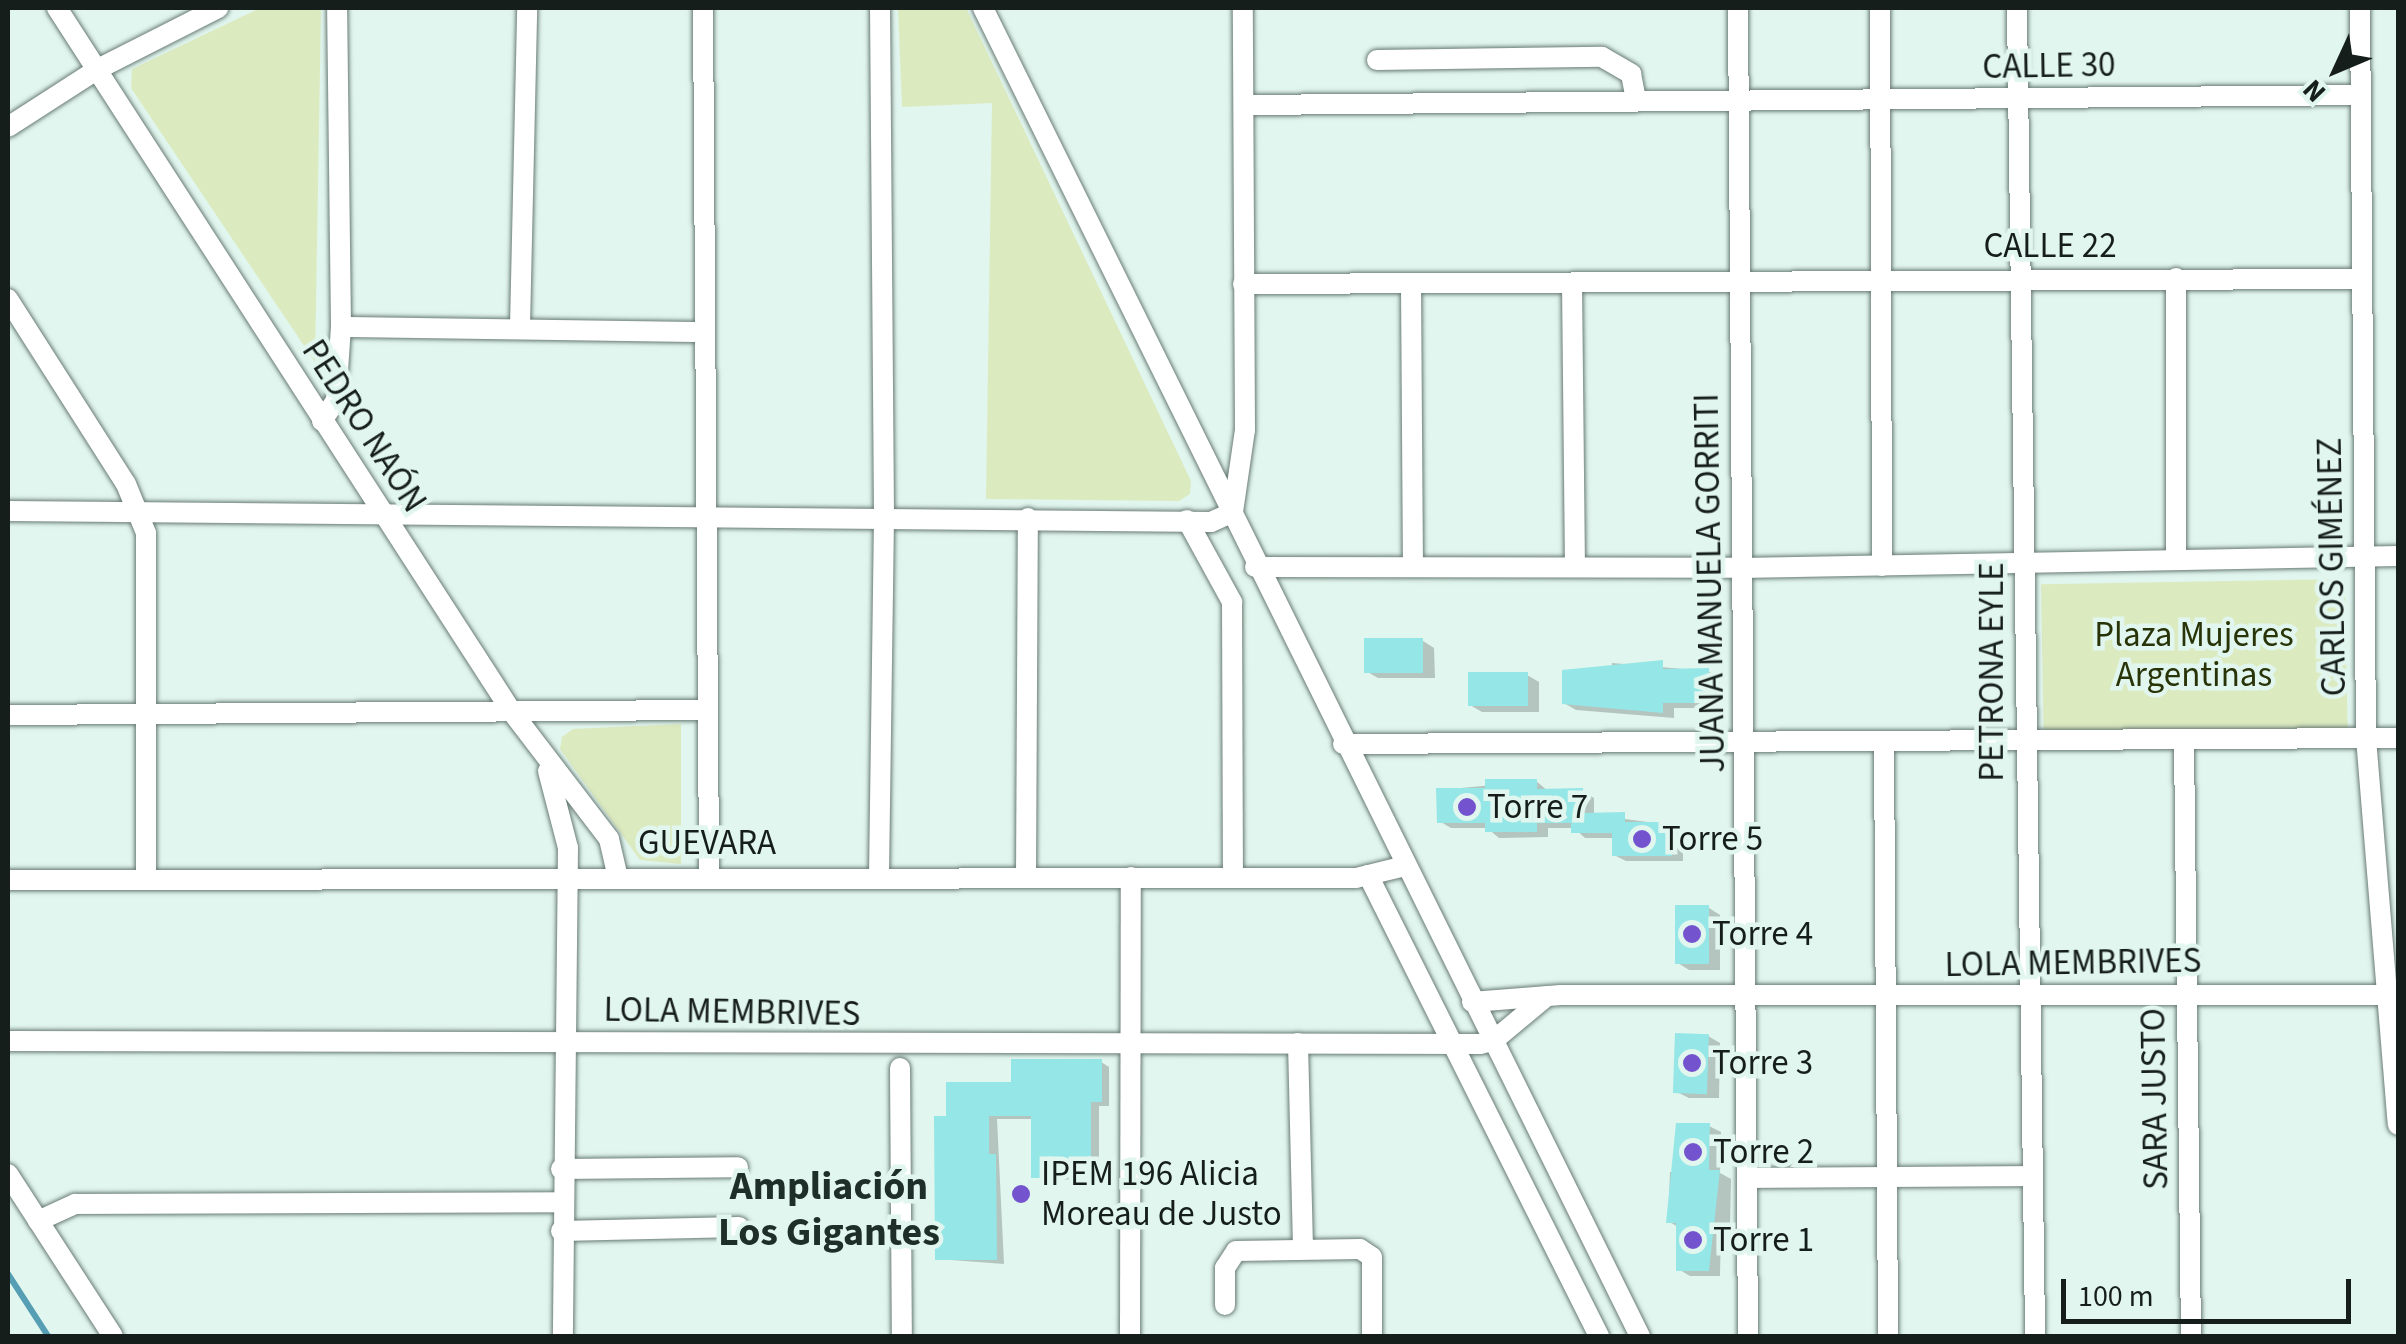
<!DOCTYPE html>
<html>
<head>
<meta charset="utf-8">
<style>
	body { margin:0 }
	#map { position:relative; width:2406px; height:1344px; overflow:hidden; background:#e1f6ee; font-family:"Source Sans 3",sans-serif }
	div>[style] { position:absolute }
	.green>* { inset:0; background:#dceabf; transform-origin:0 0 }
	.shadow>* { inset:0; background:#0003 }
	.stream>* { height:6px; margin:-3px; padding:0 3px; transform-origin:3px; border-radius:3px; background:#559eb3 }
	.building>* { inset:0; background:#95e6e6; transform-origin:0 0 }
	.roads { filter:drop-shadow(0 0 2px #697b75) drop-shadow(0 0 2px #697b75) }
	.street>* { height:20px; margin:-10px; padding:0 10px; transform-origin:10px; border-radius:10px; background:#fff }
	.dots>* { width:28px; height:28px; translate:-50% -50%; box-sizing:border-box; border:5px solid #e1f6ee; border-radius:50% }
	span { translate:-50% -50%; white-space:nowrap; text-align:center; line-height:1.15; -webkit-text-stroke:9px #e1f6ee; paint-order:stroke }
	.street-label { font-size:35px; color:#161e1b }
	.park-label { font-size:35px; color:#283307 }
	.poi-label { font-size:35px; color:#161e1b }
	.left { translate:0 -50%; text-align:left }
	.quarter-label { font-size:40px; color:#1e2e28; font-weight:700 }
	.frame { position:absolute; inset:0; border:10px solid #161e1b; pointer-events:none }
	.north { position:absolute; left:2286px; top:20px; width:100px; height:100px; -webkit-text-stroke:8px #e1f6ee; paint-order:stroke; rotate:226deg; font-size:28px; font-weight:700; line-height:40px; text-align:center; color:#161e1b }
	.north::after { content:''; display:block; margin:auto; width:35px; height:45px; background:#161e1b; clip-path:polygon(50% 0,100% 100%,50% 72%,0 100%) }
	.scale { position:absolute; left:2061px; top:1279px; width:290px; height:45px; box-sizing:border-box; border:5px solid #161e1b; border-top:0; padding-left:12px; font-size:30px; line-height:35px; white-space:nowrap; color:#161e1b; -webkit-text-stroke:8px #e1f6ee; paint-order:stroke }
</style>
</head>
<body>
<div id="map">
	<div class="green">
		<div style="clip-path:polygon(260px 8px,321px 8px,315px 362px,131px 88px,132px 69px)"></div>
		<div style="clip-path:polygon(898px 8px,966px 8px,1191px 481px,1190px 494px,1179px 501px,986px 499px,992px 103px,902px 107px)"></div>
		<div style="left:2345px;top:579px;width:149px;height:304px;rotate:89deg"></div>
		<div style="clip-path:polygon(681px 724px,681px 864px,640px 860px,560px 749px,562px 737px,573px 729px)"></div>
	</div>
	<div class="shadow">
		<div style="clip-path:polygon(1423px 641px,1434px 648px,1435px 678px,1378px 678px,1366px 671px)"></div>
		<div style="clip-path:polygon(1612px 663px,1708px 671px,1720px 677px,1720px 708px,1674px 708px,1674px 718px,1576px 710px,1564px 703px,1612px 672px)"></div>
		<div style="clip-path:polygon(1527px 675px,1539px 682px,1539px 712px,1482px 712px,1470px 705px)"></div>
		<div style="clip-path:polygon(1536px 781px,1548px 791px,1583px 791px,1594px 798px,1594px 815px,1671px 825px,1683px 831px,1683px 861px,1626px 861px,1614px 855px,1614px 838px,1585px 838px,1574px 828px,1548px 828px,1548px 837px,1499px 838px,1487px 828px,1451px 828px,1439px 821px,1439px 790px)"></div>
		<div style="clip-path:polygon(1709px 908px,1720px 915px,1720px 970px,1689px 970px,1678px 963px)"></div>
		<div style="clip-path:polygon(1708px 1036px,1720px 1043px,1719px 1098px,1689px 1098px,1677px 1092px)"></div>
		<div style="clip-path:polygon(1101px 1062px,1109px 1067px,1109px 1106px,1099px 1106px,1099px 1182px,1034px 1177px,1034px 1119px,997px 1119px,1004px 1264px,938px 1259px,948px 1118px,1014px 1084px)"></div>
		<div style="clip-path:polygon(1709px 1126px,1721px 1132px,1720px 1173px,1731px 1179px,1730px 1228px,1721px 1228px,1720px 1276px,1690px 1276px,1678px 1269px,1678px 1227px,1668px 1221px,1670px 1172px,1678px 1172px)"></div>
	</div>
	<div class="stream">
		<div style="left:8px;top:1274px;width:74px;rotate:57.2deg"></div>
	</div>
	<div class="building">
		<div style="left:1364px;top:638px;width:59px;height:35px"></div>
		<div style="clip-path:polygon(1663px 660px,1663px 669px,1709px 668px,1709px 703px,1663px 703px,1663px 713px,1562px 704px,1562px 670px)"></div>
		<div style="left:1468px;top:672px;width:60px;height:34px"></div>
		<div style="clip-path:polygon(1485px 779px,1537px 779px,1537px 789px,1583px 788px,1584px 813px,1625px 812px,1625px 822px,1672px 822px,1672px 856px,1612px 856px,1612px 833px,1571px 833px,1571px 823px,1537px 823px,1537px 832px,1485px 832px,1485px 823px,1437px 823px,1436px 788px,1485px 788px)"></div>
		<div style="left:1675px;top:905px;width:34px;height:59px"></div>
		<div style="left:1675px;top:1033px;width:34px;height:60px;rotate:2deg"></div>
		<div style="clip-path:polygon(1011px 1059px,1102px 1059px,1102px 1102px,1091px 1102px,1091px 1178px,1031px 1178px,1031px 1116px,989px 1116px,989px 1154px,996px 1154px,997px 1260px,935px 1260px,934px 1116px,946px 1116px,946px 1082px,1011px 1082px)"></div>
		<div style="clip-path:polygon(1676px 1123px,1710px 1123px,1709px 1170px,1720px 1170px,1709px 1271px,1676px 1271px,1676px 1223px,1666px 1223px)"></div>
	</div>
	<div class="roads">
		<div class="street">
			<div style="left:57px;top:8px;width:838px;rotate:57.13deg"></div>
			<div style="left:512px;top:712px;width:160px;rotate:52.6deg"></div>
			<div style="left:609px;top:839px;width:37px;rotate:77deg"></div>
			<div style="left:703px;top:8px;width:868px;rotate:89.6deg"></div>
			<div style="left:983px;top:8px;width:1482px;rotate:63.68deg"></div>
			<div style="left:1738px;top:8px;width:1328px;rotate:89.57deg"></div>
			<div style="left:1880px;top:8px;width:558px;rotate:89.79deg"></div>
			<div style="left:2017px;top:8px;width:1328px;rotate:89.22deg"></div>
			<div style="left:2360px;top:8px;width:730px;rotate:89.53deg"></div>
			<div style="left:2366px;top:738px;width:388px;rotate:85.3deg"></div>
			<div style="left:1377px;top:60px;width:225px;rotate:-0.8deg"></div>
			<div style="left:1602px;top:57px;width:34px;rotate:30deg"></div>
			<div style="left:1631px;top:74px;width:26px;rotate:79deg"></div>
			<div style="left:1246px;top:105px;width:1114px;rotate:-0.51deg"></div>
			<div style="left:8px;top:127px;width:107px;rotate:-32.8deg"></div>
			<div style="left:98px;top:69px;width:135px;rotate:-26.9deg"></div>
			<div style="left:1572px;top:283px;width:283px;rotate:89.4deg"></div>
			<div style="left:1243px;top:284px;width:1119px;rotate:-0.26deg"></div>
			<div style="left:1411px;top:285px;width:281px;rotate:89.6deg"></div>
			<div style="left:8px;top:299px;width:219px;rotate:57.5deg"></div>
			<div style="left:126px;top:484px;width:53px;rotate:67.8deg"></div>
			<div style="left:146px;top:533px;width:346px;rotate:90deg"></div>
			<div style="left:520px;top:326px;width:318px;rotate:-88.7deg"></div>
			<div style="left:341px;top:327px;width:361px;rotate:0.8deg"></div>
			<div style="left:322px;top:421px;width:25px;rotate:-56deg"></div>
			<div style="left:336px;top:400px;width:73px;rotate:-86.1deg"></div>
			<div style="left:341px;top:327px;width:319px;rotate:-90.7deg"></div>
			<div style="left:8px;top:511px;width:1203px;rotate:0.52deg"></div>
			<div style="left:1211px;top:522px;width:24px;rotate:-24deg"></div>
			<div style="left:1233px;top:512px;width:83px;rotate:-81.7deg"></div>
			<div style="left:1245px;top:430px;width:422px;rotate:-90.3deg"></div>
			<div style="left:1187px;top:520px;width:94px;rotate:61.2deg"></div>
			<div style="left:1232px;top:602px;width:274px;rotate:89.8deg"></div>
			<div style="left:2176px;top:557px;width:279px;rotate:-90deg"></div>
			<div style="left:1255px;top:567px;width:487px;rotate:0.1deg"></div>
			<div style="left:1742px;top:568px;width:656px;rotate:-1.05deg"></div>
			<div style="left:8px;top:715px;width:695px;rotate:-0.41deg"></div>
			<div style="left:2184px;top:741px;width:595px;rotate:89.33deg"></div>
			<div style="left:1343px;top:744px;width:1055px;rotate:-0.33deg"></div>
			<div style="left:1884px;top:745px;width:591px;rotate:89.61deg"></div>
			<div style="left:548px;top:771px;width:80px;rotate:75.4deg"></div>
			<div style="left:568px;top:848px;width:488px;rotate:90.6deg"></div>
			<div style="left:1368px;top:875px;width:516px;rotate:63.39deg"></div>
			<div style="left:879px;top:876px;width:361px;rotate:-89.2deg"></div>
			<div style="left:884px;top:515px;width:507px;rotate:-90.45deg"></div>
			<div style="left:1026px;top:877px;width:359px;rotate:-89.7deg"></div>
			<div style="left:8px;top:880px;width:1348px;rotate:-0.09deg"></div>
			<div style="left:1356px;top:878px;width:50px;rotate:-13.8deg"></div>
			<div style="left:1472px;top:1002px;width:89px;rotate:-4.5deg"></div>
			<div style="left:1561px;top:995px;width:836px"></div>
			<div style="left:8px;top:1041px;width:1472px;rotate:0.12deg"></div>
			<div style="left:1480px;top:1044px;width:13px;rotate:-13deg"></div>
			<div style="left:1493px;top:1041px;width:70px;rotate:-39.8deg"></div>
			<div style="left:1298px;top:1043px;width:202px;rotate:88.6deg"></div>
			<div style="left:900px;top:1068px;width:268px;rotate:89.6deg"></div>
			<div style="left:561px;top:1169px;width:177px;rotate:-0.6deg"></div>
			<div style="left:8px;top:1174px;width:193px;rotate:57.1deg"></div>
			<div style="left:1750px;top:1178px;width:279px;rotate:-0.4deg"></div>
			<div style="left:38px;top:1221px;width:41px;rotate:-24.7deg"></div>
			<div style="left:75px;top:1204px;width:486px;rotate:-0.2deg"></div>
			<div style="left:561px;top:1231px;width:178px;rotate:-1.3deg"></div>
			<div style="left:1225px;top:1305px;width:37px;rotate:-90deg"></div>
			<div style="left:1225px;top:1268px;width:20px;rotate:-57deg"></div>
			<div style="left:1236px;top:1251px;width:124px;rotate:-0.9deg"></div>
			<div style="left:1360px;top:1249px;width:14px;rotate:34deg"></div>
			<div style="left:1372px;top:1257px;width:79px;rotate:90deg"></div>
			<div style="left:1130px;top:1336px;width:459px;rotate:-89.9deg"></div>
		</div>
	</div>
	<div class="dots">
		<div style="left:1467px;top:807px;background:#7454ce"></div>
		<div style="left:1642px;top:839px;background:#7454ce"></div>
		<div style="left:1692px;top:934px;background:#7454ce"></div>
		<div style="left:1692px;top:1063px;background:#7454ce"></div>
		<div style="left:1693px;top:1152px;background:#7454ce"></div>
		<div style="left:1021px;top:1194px;background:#7454ce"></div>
		<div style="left:1693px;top:1240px;background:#7454ce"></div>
	</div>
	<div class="street-label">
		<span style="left:2049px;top:66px;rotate:-1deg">CALLE 30</span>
		<span style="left:2050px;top:246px">CALLE 22</span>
		<span style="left:364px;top:426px;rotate:57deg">PEDRO NAÓN</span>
		<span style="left:2332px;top:567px;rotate:-91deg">CARLOS GIMÉNEZ</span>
		<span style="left:1710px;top:583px;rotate:-91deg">JUANA MANUELA GORRITI</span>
		<span style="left:1992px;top:672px;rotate:-90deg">PETRONA EYLE</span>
		<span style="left:707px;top:843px">GUEVARA</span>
		<span style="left:2073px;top:963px;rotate:-1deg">LOLA MEMBRIVES</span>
		<span style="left:732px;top:1012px;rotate:1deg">LOLA MEMBRIVES</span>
		<span style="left:2155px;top:1099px;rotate:-91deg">SARA JUSTO</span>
	</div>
	<div class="park-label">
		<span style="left:2194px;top:655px">Plaza Mujeres<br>Argentinas</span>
	</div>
	<div class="poi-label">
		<span class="left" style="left:1487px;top:807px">Torre 7</span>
		<span class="left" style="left:1662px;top:839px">Torre 5</span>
		<span class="left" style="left:1712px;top:934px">Torre 4</span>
		<span class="left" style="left:1712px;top:1063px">Torre 3</span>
		<span class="left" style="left:1713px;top:1152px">Torre 2</span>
		<span class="left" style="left:1041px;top:1194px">IPEM 196 Alicia<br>Moreau de Justo</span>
		<span class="left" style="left:1713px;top:1240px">Torre 1</span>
	</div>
	<div class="quarter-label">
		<span style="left:829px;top:1210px">Ampliación<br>Los Gigantes</span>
	</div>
	<div class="frame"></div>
	<div class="north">N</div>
	<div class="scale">100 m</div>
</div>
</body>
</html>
